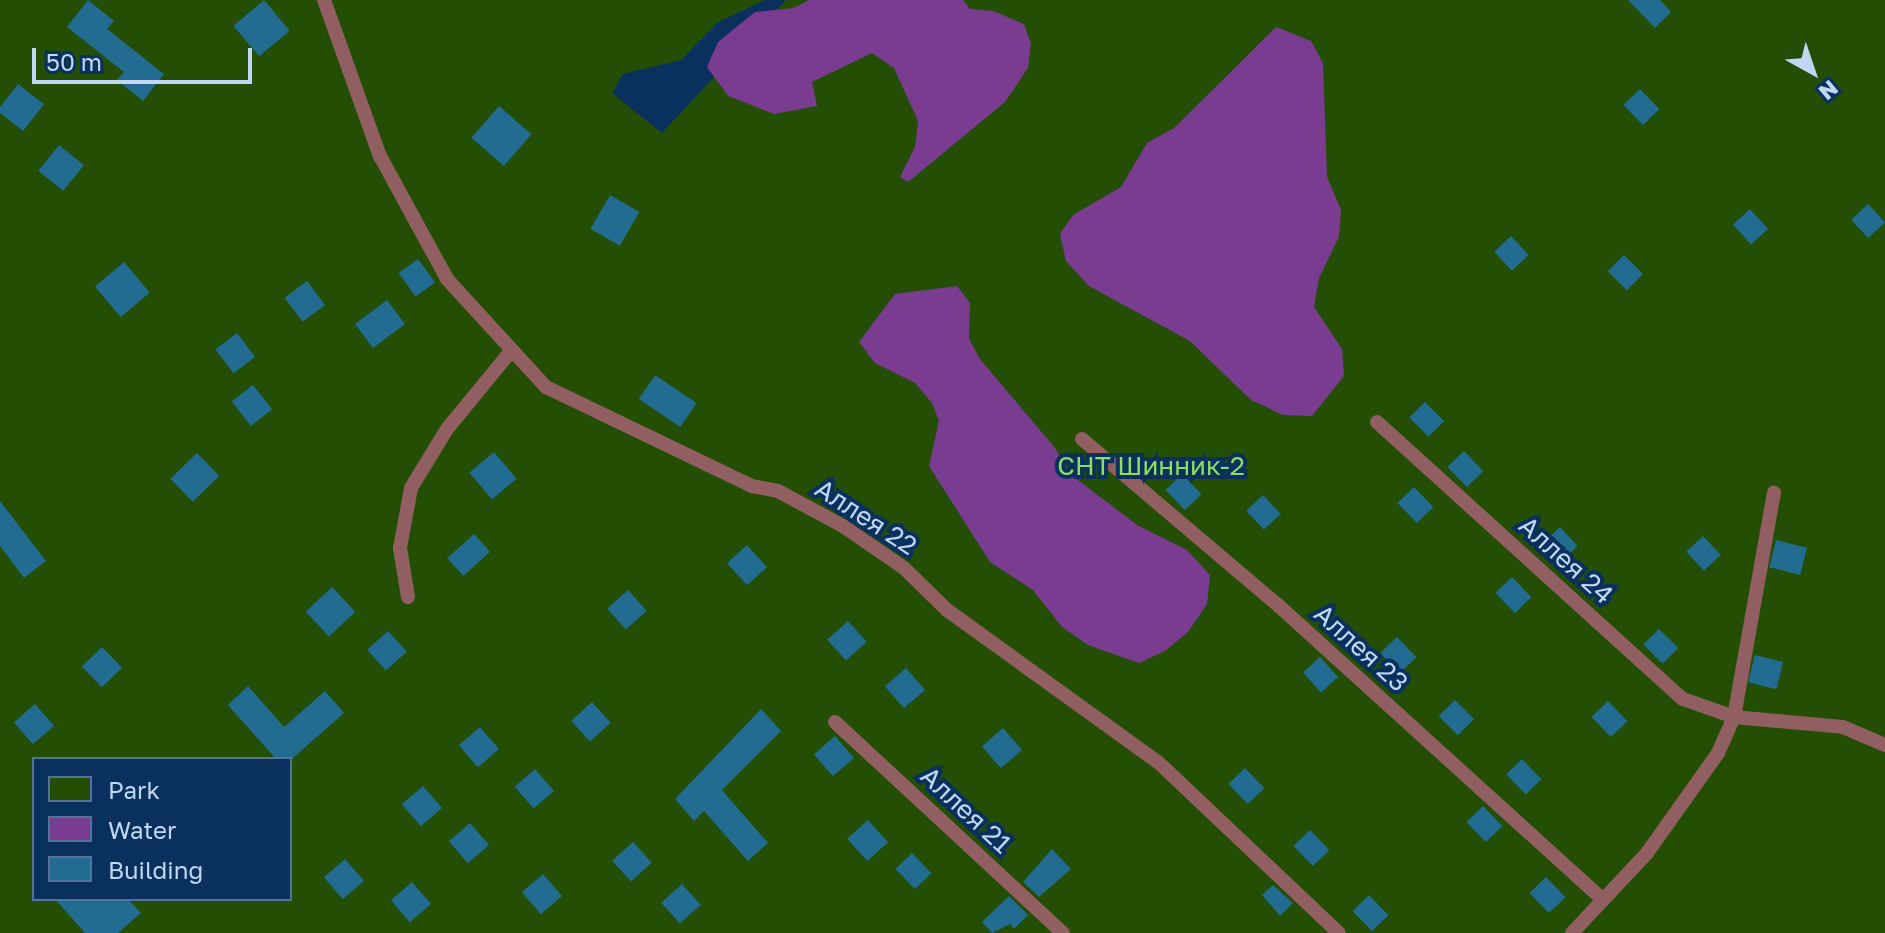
<!DOCTYPE html>
<html>
<head>
<meta charset="utf-8">
<style>
	body { margin:0 }
	#map { position:relative; width:1885px; height:933px; overflow:hidden; background:#0a315e; font-family:"Golos Text",sans-serif }
	div>[style] { position:absolute }
	.green>* { inset:0; background:#244e03 }
	.water>* { inset:0; background:#793c91 }
	.building>* { inset:0; background:#226b91; transform-origin:0 0 }
	.lane>* { height:14px; margin:-7px; padding:0 7px; transform-origin:7px; border-radius:7px; background:#915f62 }
	span { translate:-50% -50%; white-space:nowrap; text-align:center; line-height:1.15; -webkit-text-stroke:8px #0a315e; paint-order:stroke }
	.park-label { font-size:26px; color:#8fdc62 }
	.street-label { font-size:26px; color:#c0d6f3 }
	.legend { position:absolute; left:32px; top:757px; width:260px; height:144px; box-sizing:border-box; background:#0a315e; border:2px solid #53739a; margin:0; padding:10px 14px; list-style:none; font-size:24px; color:#c0d6f3 }
	.legend li { display:flex; align-items:center; gap:16px; height:40px }
	.legend b { width:40px; border:2px solid #53739a }
	.north { position:absolute; left:1773px; top:32px; width:80px; height:80px; -webkit-text-stroke:6px #0a315e; paint-order:stroke; rotate:140deg; font-size:22px; font-weight:700; line-height:32px; text-align:center; color:#c0d6f3 }
	.north::after { content:''; display:block; margin:auto; width:28px; height:36px; background:#c0d6f3; clip-path:polygon(50% 0,100% 100%,50% 72%,0 100%) }
	.scale { position:absolute; left:32px; top:48px; width:220px; height:36px; box-sizing:border-box; border:4px solid #c0d6f3; border-top:0; padding-left:10px; font-size:24px; line-height:28px; white-space:nowrap; color:#c0d6f3; -webkit-text-stroke:6px #0a315e; paint-order:stroke }
</style>
</head>
<body>
<div id="map">
	<div class="green">
		<div style="clip-path:polygon(evenodd,0 0,765px 0,718px 22px,681px 60px,623px 74px,612px 93px,662px 133px,786px 0,1885px 0,1885px 933px,0 933px,0 0,34px 759px,290px 759px,290px 899px,34px 899px,34px 759px)"></div>
	</div>
	<div class="water">
		<div style="clip-path:polygon(809px 0,963px 0,970px 9px,993px 11px,1024px 24px,1031px 44px,1028px 68px,1005px 102px,908px 182px,900px 177px,915px 147px,918px 121px,894px 68px,872px 53px,812px 82px,817px 106px,774px 114px,728px 96px,707px 67px,718px 42px,755px 12px,794px 8px)"></div>
		<div style="clip-path:polygon(1276px 27px,1311px 41px,1323px 63px,1327px 177px,1341px 210px,1339px 237px,1319px 278px,1314px 307px,1342px 349px,1344px 376px,1312px 416px,1283px 415px,1251px 400px,1190px 341px,1089px 286px,1066px 261px,1060px 234px,1073px 215px,1121px 187px,1147px 143px,1174px 128px)"></div>
		<div style="clip-path:polygon(957px 286px,970px 303px,969px 339px,980px 359px,1055px 448px,1070px 474px,1137px 525px,1187px 550px,1210px 575px,1207px 604px,1188px 632px,1165px 651px,1139px 663px,1088px 645px,1062px 627px,1033px 590px,990px 562px,929px 466px,939px 421px,932px 403px,915px 383px,875px 363px,859px 342px,895px 294px)"></div>
	</div>
	<div class="building">
		<div style="clip-path:polygon(88px 0,114px 21px,107px 29px,164px 74px,143px 101px,117px 80px,124px 72px,67px 27px)"></div>
		<div style="left:264px;top:0;width:40px;height:40px;rotate:50deg"></div>
		<div style="clip-path:polygon(1628px 0,1660px 0,1671px 12px,1655px 28px)"></div>
		<div style="left:18px;top:84px;width:33px;height:34px;rotate:38deg"></div>
		<div style="left:1640px;top:89px;width:28px;height:23px;rotate:46deg"></div>
		<div style="left:499px;top:106px;width:43px;height:42px;rotate:41deg"></div>
		<div style="left:59px;top:145px;width:32px;height:33px;rotate:39deg"></div>
		<div style="left:610px;top:195px;width:34px;height:39px;rotate:30deg"></div>
		<div style="left:1868px;top:204px;width:25px;height:23px;rotate:47deg"></div>
		<div style="left:1750px;top:209px;width:27px;height:23px;rotate:48deg"></div>
		<div style="left:1511px;top:236px;width:26px;height:23px;rotate:47deg"></div>
		<div style="left:1624px;top:255px;width:27px;height:23px;rotate:45deg"></div>
		<div style="left:418px;top:259px;width:29px;height:24px;rotate:54deg"></div>
		<div style="left:124px;top:262px;width:40px;height:38px;rotate:50deg"></div>
		<div style="left:307px;top:281px;width:30px;height:28px;rotate:53deg"></div>
		<div style="left:387px;top:300px;width:30px;height:40px;rotate:53deg"></div>
		<div style="left:237px;top:333px;width:30px;height:27px;rotate:53deg"></div>
		<div style="left:655px;top:375px;width:50px;height:29px;rotate:34deg"></div>
		<div style="left:253px;top:385px;width:31px;height:27px;rotate:52deg"></div>
		<div style="left:1425px;top:402px;width:27px;height:22px;rotate:45deg"></div>
		<div style="left:1464px;top:451px;width:28px;height:23px;rotate:46deg"></div>
		<div style="left:494px;top:452px;width:35px;height:32px;rotate:50deg"></div>
		<div style="left:197px;top:453px;width:32px;height:37px;rotate:46deg"></div>
		<div style="left:1182px;top:474px;width:28px;height:23px;rotate:46deg"></div>
		<div style="left:1414px;top:487px;width:28px;height:23px;rotate:46deg"></div>
		<div style="left:1263px;top:495px;width:26px;height:23px;rotate:47deg"></div>
		<div style="clip-path:polygon(0 501px,46px 561px,24px 578px,0 546px)"></div>
		<div style="left:1560px;top:527px;width:26px;height:22px;rotate:47deg"></div>
		<div style="left:474px;top:534px;width:24px;height:36px;rotate:48deg"></div>
		<div style="left:1703px;top:536px;width:26px;height:23px;rotate:47deg"></div>
		<div style="left:1776px;top:540px;width:32px;height:28px;rotate:14deg"></div>
		<div style="left:747px;top:545px;width:30px;height:27px;rotate:48deg"></div>
		<div style="left:1512px;top:577px;width:28px;height:23px;rotate:46deg"></div>
		<div style="left:332px;top:587px;width:34px;height:36px;rotate:47deg"></div>
		<div style="left:628px;top:590px;width:28px;height:28px;rotate:48deg"></div>
		<div style="left:848px;top:621px;width:28px;height:28px;rotate:48deg"></div>
		<div style="left:1659px;top:629px;width:27px;height:22px;rotate:45deg"></div>
		<div style="left:388px;top:631px;width:28px;height:28px;rotate:48deg"></div>
		<div style="left:1397px;top:637px;width:28px;height:23px;rotate:46deg"></div>
		<div style="left:102px;top:647px;width:29px;height:28px;rotate:46deg"></div>
		<div style="left:1755px;top:655px;width:29px;height:28px;rotate:14deg"></div>
		<div style="left:1320px;top:657px;width:27px;height:23px;rotate:48deg"></div>
		<div style="left:906px;top:668px;width:29px;height:28px;rotate:49deg"></div>
		<div style="clip-path:polygon(248px 686px,284px 727px,325px 691px,344px 713px,292px 759px,276px 759px,228px 705px)"></div>
		<div style="left:1455px;top:700px;width:27px;height:23px;rotate:45deg"></div>
		<div style="left:1608px;top:701px;width:28px;height:23px;rotate:46deg"></div>
		<div style="left:592px;top:702px;width:28px;height:28px;rotate:48deg"></div>
		<div style="left:35px;top:704px;width:29px;height:28px;rotate:49deg"></div>
		<div style="clip-path:polygon(761px 709px,781px 731px,722px 790px,768px 843px,748px 861px,704px 811px,694px 821px,675px 799px)"></div>
		<div style="left:480px;top:727px;width:29px;height:28px;rotate:49deg"></div>
		<div style="left:1003px;top:728px;width:29px;height:28px;rotate:49deg"></div>
		<div style="left:835px;top:736px;width:29px;height:28px;rotate:49deg"></div>
		<div style="left:1522px;top:759px;width:28px;height:22px;rotate:46deg"></div>
		<div style="left:1245px;top:768px;width:28px;height:23px;rotate:46deg"></div>
		<div style="left:535px;top:769px;width:29px;height:27px;rotate:49deg"></div>
		<div style="left:423px;top:786px;width:29px;height:28px;rotate:49deg"></div>
		<div style="left:1483px;top:806px;width:28px;height:23px;rotate:46deg"></div>
		<div style="left:868px;top:820px;width:30px;height:28px;rotate:48deg"></div>
		<div style="left:470px;top:823px;width:29px;height:28px;rotate:49deg"></div>
		<div style="left:1310px;top:830px;width:28px;height:23px;rotate:46deg"></div>
		<div style="left:633px;top:842px;width:28px;height:28px;rotate:48deg"></div>
		<div style="clip-path:polygon(1052px 849px,1071px 869px,1039px 897px,1023px 882px)"></div>
		<div style="left:912px;top:853px;width:28px;height:23px;rotate:46deg"></div>
		<div style="left:345px;top:859px;width:29px;height:28px;rotate:49deg"></div>
		<div style="left:543px;top:874px;width:29px;height:28px;rotate:49deg"></div>
		<div style="left:1546px;top:877px;width:28px;height:23px;rotate:46deg"></div>
		<div style="left:412px;top:882px;width:29px;height:28px;rotate:49deg"></div>
		<div style="left:682px;top:884px;width:28px;height:28px;rotate:48deg"></div>
		<div style="clip-path:polygon(1273px 885px,1293px 903px,1280px 916px,1262px 895px)"></div>
		<div style="left:1369px;top:895px;width:28px;height:23px;rotate:46deg"></div>
		<div style="clip-path:polygon(1009px 896px,1028px 915px,1014px 929px,1010px 924px,992px 933px,982px 922px)"></div>
		<div style="clip-path:polygon(55px 899px,128px 899px,141px 913px,118px 933px,85px 933px)"></div>
	</div>
	<div class="lane">
		<div style="left:324px;top:0;width:166px;rotate:70.3deg"></div>
		<div style="left:380px;top:156px;width:140px;rotate:61.4deg"></div>
		<div style="left:447px;top:279px;width:147px;rotate:47.5deg"></div>
		<div style="left:546px;top:387px;width:229px;rotate:25.7deg"></div>
		<div style="left:752px;top:486px;width:26px;rotate:11deg"></div>
		<div style="left:778px;top:491px;width:74px;rotate:28.3deg"></div>
		<div style="left:843px;top:526px;width:74px;rotate:34.5deg"></div>
		<div style="left:904px;top:568px;width:60px;rotate:44.3deg"></div>
		<div style="left:947px;top:610px;width:260px;rotate:35.8deg"></div>
		<div style="left:1158px;top:762px;width:249px;rotate:43.4deg"></div>
		<div style="left:1377px;top:422px;width:413px;rotate:42.2deg"></div>
		<div style="left:1683px;top:699px;width:54px;rotate:19.4deg"></div>
		<div style="left:1734px;top:717px;width:109px;rotate:5.2deg"></div>
		<div style="left:1843px;top:727px;width:46px;rotate:23.2deg"></div>
		<div style="left:1082px;top:439px;width:258px;rotate:40.3deg"></div>
		<div style="left:1279px;top:606px;width:436px;rotate:42.2deg"></div>
		<div style="left:408px;top:597px;width:50px;rotate:-99.3deg"></div>
		<div style="left:400px;top:548px;width:61px;rotate:-79.6deg"></div>
		<div style="left:411px;top:488px;width:69px;rotate:-58.6deg"></div>
		<div style="left:447px;top:429px;width:102px;rotate:-50.6deg"></div>
		<div style="left:835px;top:722px;width:311px;rotate:42.8deg"></div>
		<div style="left:1572px;top:933px;width:110px;rotate:-46.8deg"></div>
		<div style="left:1647px;top:853px;width:123px;rotate:-54.6deg"></div>
		<div style="left:1718px;top:753px;width:39px;rotate:-66deg"></div>
		<div style="left:1734px;top:717px;width:228px;rotate:-79.9deg"></div>
	</div>
	<div class="park-label">
		<span style="left:1151px;top:466px">СНТ Шинник-2</span>
	</div>
	<div class="street-label">
		<span style="left:866px;top:517px;rotate:33deg">Аллея 22</span>
		<span style="left:1566px;top:560px;rotate:42deg">Аллея 24</span>
		<span style="left:1361px;top:648px;rotate:42deg">Аллея 23</span>
		<span style="left:966px;top:810px;rotate:43deg">Аллея 21</span>
	</div>
	<ul class="legend">
	<li><b style="height:22px;background:#244e03"></b>Park</li>
	<li><b style="height:22px;background:#793c91"></b>Water</li>
	<li><b style="height:22px;background:#226b91"></b>Building</li>
	</ul>
	<div class="north">N</div>
	<div class="scale">50 m</div>
</div>
</body>
</html>
